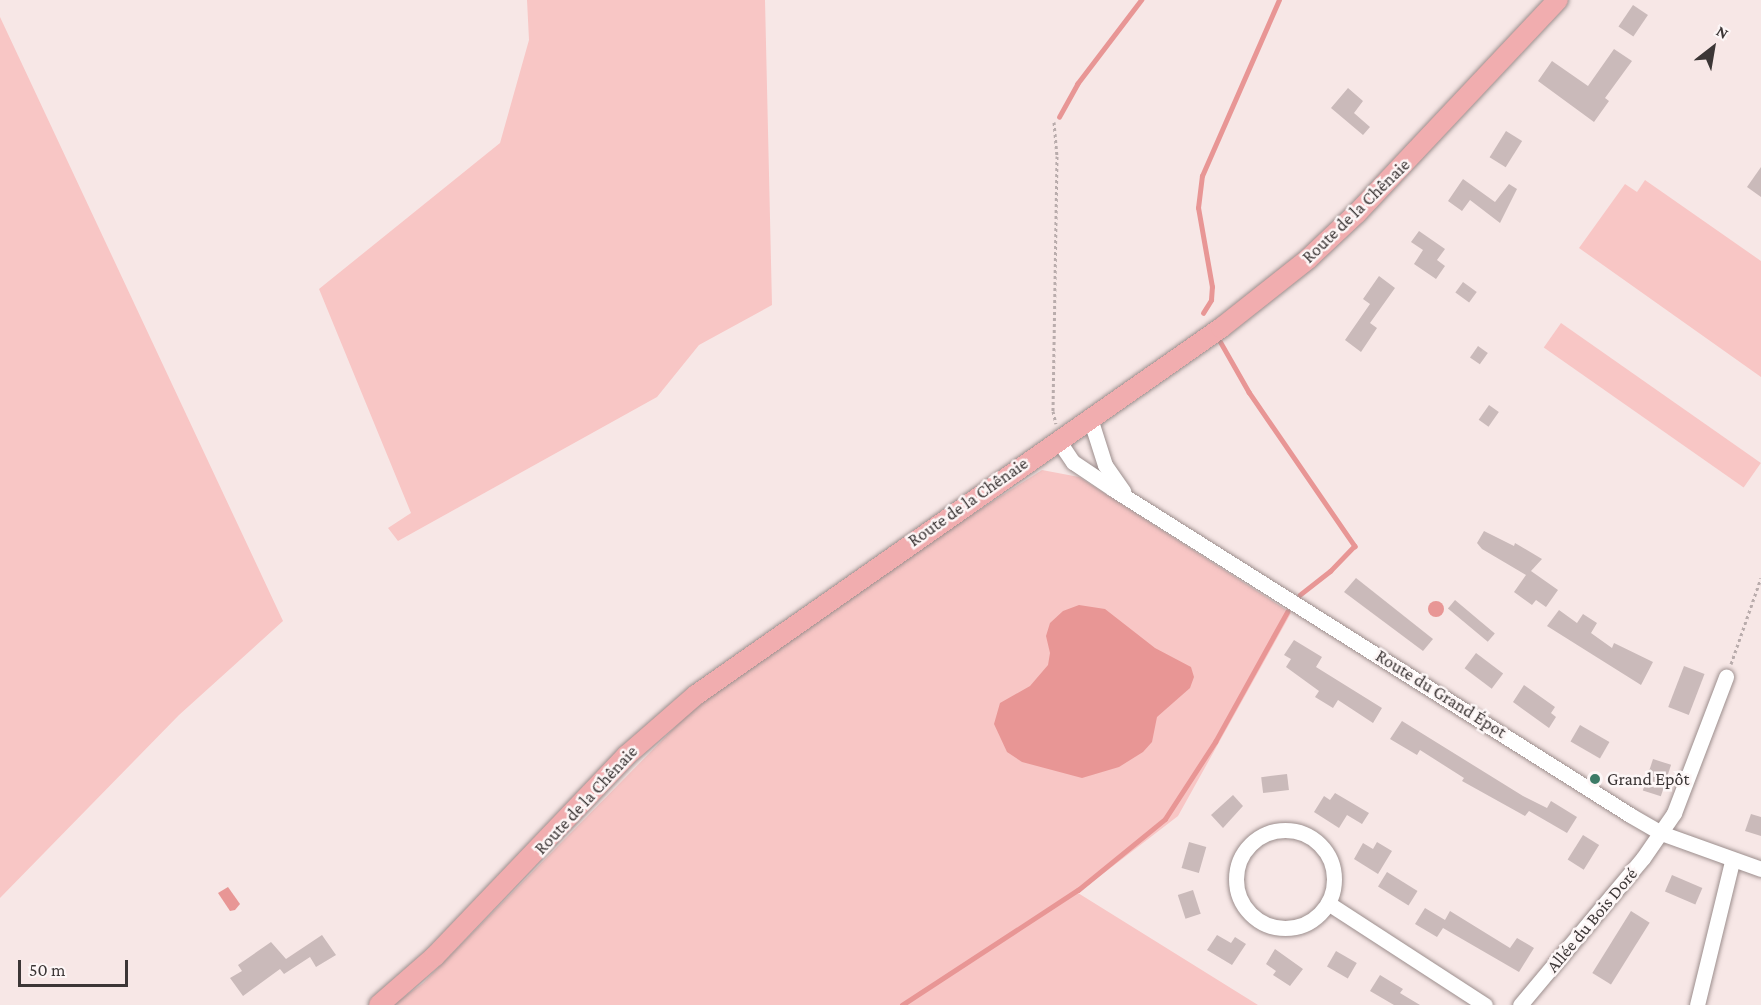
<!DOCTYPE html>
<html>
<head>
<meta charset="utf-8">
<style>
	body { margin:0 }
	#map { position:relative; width:1761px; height:1005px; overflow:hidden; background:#f7e7e6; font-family:"Crimson Pro",serif }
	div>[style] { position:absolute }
	.green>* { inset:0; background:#f8c6c5; transform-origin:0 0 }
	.water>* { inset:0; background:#e89695 }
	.round { border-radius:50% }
	.stream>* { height:4.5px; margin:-2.25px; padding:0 2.25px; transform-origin:2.25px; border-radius:2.25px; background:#e89695 }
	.building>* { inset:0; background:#cababa; transform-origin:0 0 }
	.path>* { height:3px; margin-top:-1.5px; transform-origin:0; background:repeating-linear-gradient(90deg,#b9acac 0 3px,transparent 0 6px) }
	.roads { filter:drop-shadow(0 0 2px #9c8e8d) drop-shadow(0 0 2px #9c8e8d) }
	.minor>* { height:15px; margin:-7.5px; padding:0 7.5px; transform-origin:7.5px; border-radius:7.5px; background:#fff }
	.minor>.ring { margin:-7.5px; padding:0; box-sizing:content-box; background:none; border:15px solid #fff; border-radius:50% }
	.major>* { height:20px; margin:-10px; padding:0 10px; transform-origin:10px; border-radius:10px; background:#f1adaf }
	.dots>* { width:16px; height:16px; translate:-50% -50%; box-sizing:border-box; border:3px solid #fdf6f6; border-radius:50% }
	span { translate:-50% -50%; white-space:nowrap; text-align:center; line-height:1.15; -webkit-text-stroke:5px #fdf6f6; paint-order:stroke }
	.street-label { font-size:18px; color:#3c3636 }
	.poi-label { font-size:18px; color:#3c3636 }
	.left { translate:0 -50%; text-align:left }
	.north { position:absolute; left:1683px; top:18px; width:60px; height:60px; -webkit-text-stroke:4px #fdf6f6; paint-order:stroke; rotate:31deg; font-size:16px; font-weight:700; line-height:24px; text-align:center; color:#3c3636 }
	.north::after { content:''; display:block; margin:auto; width:21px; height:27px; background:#3c3636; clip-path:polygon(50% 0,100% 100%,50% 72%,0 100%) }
	.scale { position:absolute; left:18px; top:960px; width:110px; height:27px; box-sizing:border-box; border:3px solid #3c3636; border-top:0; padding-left:8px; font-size:18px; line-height:21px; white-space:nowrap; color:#3c3636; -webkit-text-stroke:4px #fdf6f6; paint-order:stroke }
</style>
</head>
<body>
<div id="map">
	<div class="green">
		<div style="clip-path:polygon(527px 0,765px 0,772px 305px,699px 345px,657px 397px,398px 541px,388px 528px,411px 513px,319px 289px,500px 143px,529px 40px)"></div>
		<div style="clip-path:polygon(0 17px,283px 621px,179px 715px,0 898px)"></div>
		<div style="clip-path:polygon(1645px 180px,1761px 261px,1761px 377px,1579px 248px,1625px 184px,1637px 192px)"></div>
		<div style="left:1561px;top:323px;width:244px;height:30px;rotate:35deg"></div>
		<div style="clip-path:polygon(1042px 470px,1079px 477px,1291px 613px,1178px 816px,1078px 893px,1258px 1005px,393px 1005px,423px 983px,687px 715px,740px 672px,885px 570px)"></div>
	</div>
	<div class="water">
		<div class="round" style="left:1428px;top:601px;width:16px;height:16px"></div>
		<div style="clip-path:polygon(1079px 605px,1105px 609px,1155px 648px,1191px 667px,1194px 677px,1190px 688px,1157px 717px,1152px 742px,1143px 752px,1119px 767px,1082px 778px,1022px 762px,1007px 752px,994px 724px,1000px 703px,1030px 686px,1048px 665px,1050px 653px,1046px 636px,1050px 623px,1063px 611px)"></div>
		<div style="clip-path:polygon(228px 887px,240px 904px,235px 910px,230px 911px,218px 893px)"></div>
	</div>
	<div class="stream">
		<div style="left:1059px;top:117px;width:38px;rotate:-61deg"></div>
		<div style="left:1077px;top:84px;width:106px;rotate:-52.7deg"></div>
		<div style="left:1203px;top:313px;width:15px;rotate:-58deg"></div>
		<div style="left:1211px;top:300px;width:13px;rotate:-86deg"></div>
		<div style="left:1212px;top:287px;width:80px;rotate:-100deg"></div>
		<div style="left:1198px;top:208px;width:32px;rotate:-83deg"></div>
		<div style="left:1202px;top:176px;width:192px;rotate:-66.4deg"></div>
		<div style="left:1220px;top:341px;width:59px;rotate:60.4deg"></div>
		<div style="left:1249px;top:392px;width:187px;rotate:55.5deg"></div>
		<div style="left:1355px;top:546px;width:35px;rotate:134deg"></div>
		<div style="left:1331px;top:571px;width:39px;rotate:142deg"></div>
		<div style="left:902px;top:1005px;width:210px;rotate:-33.2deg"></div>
		<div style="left:1078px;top:890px;width:112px;rotate:-39.2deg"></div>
		<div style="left:1165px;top:819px;width:92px;rotate:-57deg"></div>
		<div style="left:1215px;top:742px;width:149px;rotate:-61deg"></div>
	</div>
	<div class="building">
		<div style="left:1633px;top:5px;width:18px;height:26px;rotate:34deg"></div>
		<div style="clip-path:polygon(1614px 49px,1632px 61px,1605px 98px,1609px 101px,1594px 122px,1538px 81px,1552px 61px,1588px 86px)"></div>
		<div style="clip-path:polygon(1348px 88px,1363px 101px,1354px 113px,1370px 127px,1363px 135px,1331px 108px)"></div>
		<div style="left:1506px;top:131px;width:19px;height:31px;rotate:32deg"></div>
		<div style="clip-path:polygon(1761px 167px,1761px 197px,1747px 187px)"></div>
		<div style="clip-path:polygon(1463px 179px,1495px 202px,1509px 184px,1517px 189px,1500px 223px,1470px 200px,1462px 211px,1448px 201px)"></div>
		<div style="clip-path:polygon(1419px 231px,1445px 249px,1437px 260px,1445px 266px,1436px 279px,1414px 264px,1423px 250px,1411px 242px)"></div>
		<div style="clip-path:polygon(1379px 276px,1395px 288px,1370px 323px,1377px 328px,1361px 352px,1345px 340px,1370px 304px,1363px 299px)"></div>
		<div style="left:1463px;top:282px;width:17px;height:13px;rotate:36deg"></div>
		<div style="left:1478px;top:346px;width:12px;height:14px;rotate:35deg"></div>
		<div style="left:1489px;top:405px;width:12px;height:18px;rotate:35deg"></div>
		<div style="clip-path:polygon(1484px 531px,1514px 546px,1515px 543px,1542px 559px,1531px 571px,1558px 590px,1546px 607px,1536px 600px,1532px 605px,1514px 592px,1526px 575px,1482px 549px,1477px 543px)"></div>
		<div style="clip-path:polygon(1356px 578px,1433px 639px,1423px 651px,1344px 592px)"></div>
		<div style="left:1455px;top:600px;width:52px;height:11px;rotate:40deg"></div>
		<div style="clip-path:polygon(1559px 610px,1577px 623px,1583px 614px,1597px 623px,1591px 633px,1612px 648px,1614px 643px,1653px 662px,1641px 685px,1547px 626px)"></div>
		<div style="clip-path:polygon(1294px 640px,1322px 657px,1316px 667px,1382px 708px,1373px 723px,1338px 700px,1333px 708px,1315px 697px,1319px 691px,1286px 667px,1291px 659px,1284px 655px)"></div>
		<div style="left:1476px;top:653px;width:34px;height:19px;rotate:37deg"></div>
		<div style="left:1684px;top:666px;width:22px;height:44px;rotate:21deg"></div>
		<div style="clip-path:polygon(1524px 685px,1555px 707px,1551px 713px,1556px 717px,1549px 728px,1513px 702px)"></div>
		<div style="clip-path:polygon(1402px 721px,1523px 796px,1547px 808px,1551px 801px,1577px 817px,1567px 833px,1529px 811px,1525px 816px,1462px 781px,1464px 778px,1420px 750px,1417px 755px,1390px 739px)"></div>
		<div style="left:1580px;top:725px;width:34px;height:19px;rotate:30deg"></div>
		<div style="left:1653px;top:759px;width:19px;height:33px;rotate:18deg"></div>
		<div style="left:1287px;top:774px;width:16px;height:26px;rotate:83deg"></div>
		<div style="clip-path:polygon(1335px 793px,1369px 813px,1362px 824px,1347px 815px,1339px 828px,1314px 812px,1324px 796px,1330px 800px)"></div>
		<div style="clip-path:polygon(1233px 795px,1243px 806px,1223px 828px,1211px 815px)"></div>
		<div style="clip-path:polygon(1751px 814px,1761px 817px,1761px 836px,1745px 831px)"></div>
		<div style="left:1583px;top:835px;width:19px;height:29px;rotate:32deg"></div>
		<div style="left:1189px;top:842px;width:18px;height:27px;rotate:16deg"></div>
		<div style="clip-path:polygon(1377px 842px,1392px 851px,1378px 874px,1354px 859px,1363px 843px,1373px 849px)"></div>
		<div style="left:1387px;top:872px;width:36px;height:17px;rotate:32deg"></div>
		<div style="left:1672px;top:875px;width:33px;height:18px;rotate:23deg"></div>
		<div style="left:1193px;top:890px;width:25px;height:16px;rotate:72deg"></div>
		<div style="clip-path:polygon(1425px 908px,1445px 920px,1450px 911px,1510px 948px,1517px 938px,1534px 948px,1519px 972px,1443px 928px,1437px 937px,1415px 924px)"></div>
		<div style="left:1631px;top:911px;width:22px;height:73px;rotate:32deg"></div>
		<div style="clip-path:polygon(322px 935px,336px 955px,316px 967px,310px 957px,284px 974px,280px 969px,243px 996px,230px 978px,242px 971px,238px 965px,271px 942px,286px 959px)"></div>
		<div style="clip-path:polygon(1217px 935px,1231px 943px,1235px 937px,1246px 944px,1232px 965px,1207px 950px)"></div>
		<div style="clip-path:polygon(1275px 949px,1303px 969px,1290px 986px,1273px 975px,1276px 971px,1266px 964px)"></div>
		<div style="left:1336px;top:951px;width:24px;height:18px;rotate:30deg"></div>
		<div style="clip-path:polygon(1380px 975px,1403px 989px,1400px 993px,1420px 1005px,1394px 1005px,1370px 991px)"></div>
	</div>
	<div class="path">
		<div style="left:1054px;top:122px;width:34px;rotate:85deg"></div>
		<div style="left:1057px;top:156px;width:255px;rotate:90.9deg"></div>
		<div style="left:1053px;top:411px;width:13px;rotate:77deg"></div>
		<div style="left:1731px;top:664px;width:91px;rotate:-70.8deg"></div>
	</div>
	<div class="roads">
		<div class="minor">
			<div style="left:1090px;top:418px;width:49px;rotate:72.3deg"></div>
			<div style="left:1105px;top:465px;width:32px;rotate:55deg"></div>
			<div style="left:1058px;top:440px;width:27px;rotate:56deg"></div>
			<div style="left:1073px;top:462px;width:48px;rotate:34deg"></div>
			<div style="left:1113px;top:489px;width:611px;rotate:32.23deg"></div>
			<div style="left:1630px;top:815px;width:36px;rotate:30deg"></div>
			<div style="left:1661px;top:833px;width:106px;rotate:19.8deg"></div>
			<div class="ring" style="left:1236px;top:830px;width:83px;height:83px"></div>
			<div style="left:1328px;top:903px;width:187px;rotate:33deg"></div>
			<div style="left:1520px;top:1005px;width:192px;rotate:-50.1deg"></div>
			<div style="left:1643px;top:858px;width:55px;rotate:-55.4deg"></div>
			<div style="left:1674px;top:813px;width:146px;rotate:-69.1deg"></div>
			<div style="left:1697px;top:1005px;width:148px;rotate:-76.3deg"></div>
		</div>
		<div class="major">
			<div style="left:379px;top:1005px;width:74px;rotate:-41.2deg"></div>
			<div style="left:435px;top:956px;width:277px;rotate:-46.3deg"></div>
			<div style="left:626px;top:756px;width:93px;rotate:-41.1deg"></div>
			<div style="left:696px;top:695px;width:641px;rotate:-34.96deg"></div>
			<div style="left:1221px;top:328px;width:111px;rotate:-38.4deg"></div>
			<div style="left:1308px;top:259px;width:67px;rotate:-43.2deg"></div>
			<div style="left:1357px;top:213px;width:293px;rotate:-46.7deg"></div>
		</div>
	</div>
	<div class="dots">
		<div style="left:1595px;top:779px;background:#3d7b67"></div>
	</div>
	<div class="street-label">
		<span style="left:1356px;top:211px;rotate:-44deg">Route de la Chênaie</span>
		<span style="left:968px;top:502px;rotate:-35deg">Route de la Chênaie</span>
		<span style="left:1441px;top:694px;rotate:32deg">Route du Grand Épot</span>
		<span style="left:586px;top:800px;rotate:-47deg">Route de la Chênaie</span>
		<span style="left:1592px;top:920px;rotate:-50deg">Allée du Bois Doré</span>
	</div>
	<div class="poi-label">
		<span class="left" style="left:1607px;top:779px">Grand Epôt</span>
	</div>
	<div class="north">N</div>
	<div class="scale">50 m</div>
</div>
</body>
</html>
